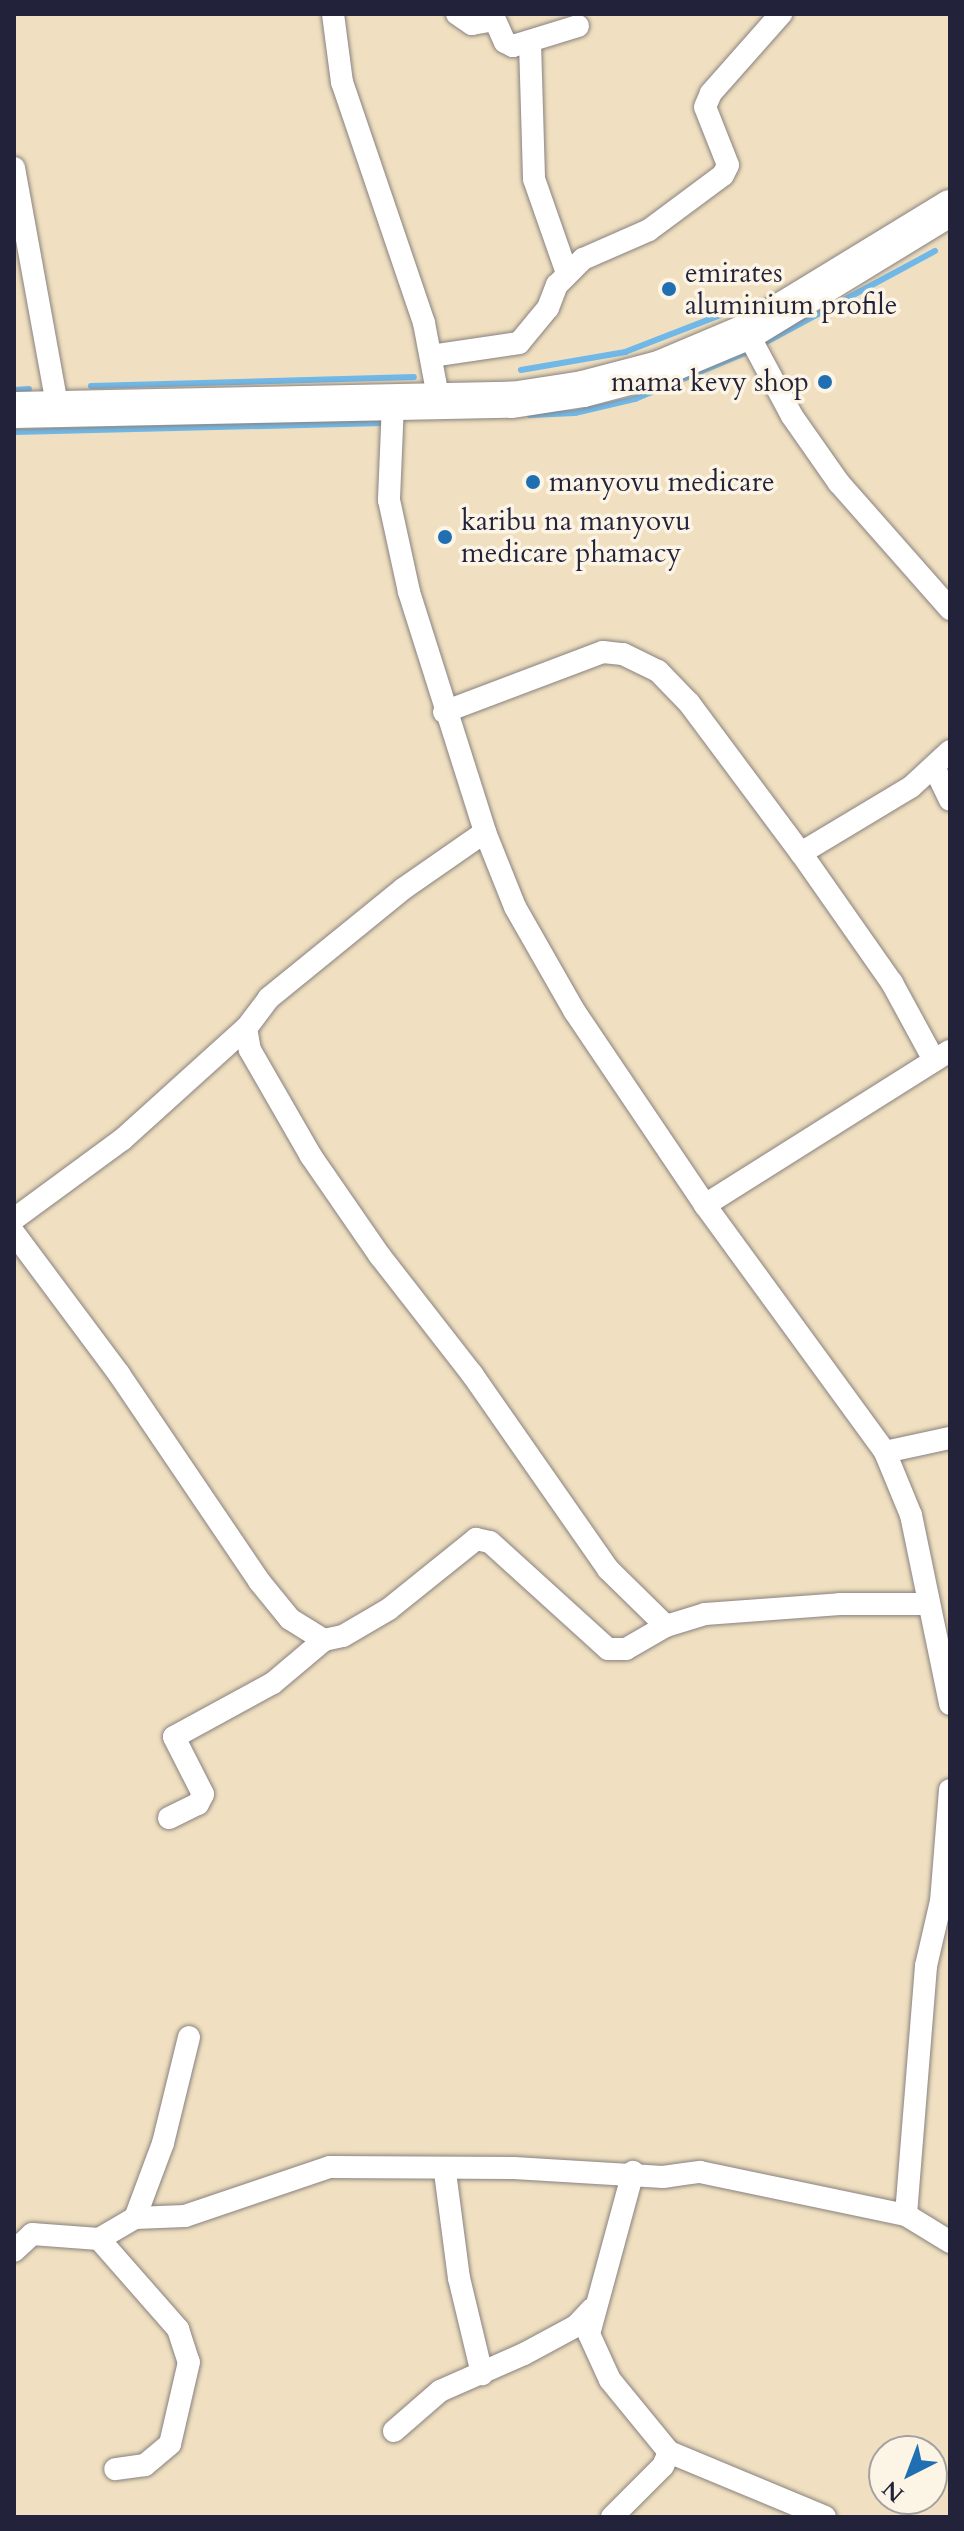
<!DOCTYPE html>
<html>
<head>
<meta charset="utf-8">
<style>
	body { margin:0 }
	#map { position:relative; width:964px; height:2531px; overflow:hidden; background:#f0e0c1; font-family:Cardo,serif }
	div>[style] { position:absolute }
	.stream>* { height:6px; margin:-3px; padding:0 3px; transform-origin:3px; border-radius:3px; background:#70b8e8 }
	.roads { filter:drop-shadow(0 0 2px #89817e) drop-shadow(0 0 2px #89817e) }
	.minor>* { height:22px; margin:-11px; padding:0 11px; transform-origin:11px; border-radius:11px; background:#fff }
	.primary>* { height:36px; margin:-18px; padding:0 18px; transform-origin:18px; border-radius:18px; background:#fff }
	.dots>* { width:22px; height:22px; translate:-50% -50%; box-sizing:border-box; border:4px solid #fcf5e5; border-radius:50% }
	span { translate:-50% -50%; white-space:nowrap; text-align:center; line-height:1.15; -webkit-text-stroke:7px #fcf5e5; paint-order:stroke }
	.poi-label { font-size:28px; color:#22223b }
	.left { translate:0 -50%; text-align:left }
	.right { translate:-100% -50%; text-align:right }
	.frame { position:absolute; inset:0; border:16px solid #22223b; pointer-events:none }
	.north { position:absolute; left:868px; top:2435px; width:80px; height:80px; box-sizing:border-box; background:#fcf5e5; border:2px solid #a5a1a1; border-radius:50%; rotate:222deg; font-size:22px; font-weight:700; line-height:32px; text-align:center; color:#22223b }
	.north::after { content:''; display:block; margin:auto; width:28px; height:36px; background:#1f6fb2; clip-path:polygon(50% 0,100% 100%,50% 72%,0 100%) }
</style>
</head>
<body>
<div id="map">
	<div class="stream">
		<div style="left:766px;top:342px;width:192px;rotate:-28.3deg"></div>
		<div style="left:521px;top:370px;width:106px;rotate:-9.8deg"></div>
		<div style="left:625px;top:352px;width:138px;rotate:-21.2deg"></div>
		<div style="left:91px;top:386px;width:323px;rotate:-1.6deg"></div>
		<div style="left:14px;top:390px;width:15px;rotate:-4deg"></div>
		<div style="left:530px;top:415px;width:45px;rotate:-2.5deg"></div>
		<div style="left:575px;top:413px;width:62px;rotate:-13.1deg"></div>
		<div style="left:635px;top:399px;width:127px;rotate:-22.7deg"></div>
		<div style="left:14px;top:432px;width:369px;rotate:-1.4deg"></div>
	</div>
	<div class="roads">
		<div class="minor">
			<div style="left:333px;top:14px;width:69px;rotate:82.5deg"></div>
			<div style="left:342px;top:82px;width:255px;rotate:71.2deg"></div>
			<div style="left:424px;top:323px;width:80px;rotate:79.2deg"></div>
			<div style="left:457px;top:14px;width:18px;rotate:34deg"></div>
			<div style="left:472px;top:24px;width:23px;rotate:-10deg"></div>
			<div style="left:495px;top:20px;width:24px;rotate:66deg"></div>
			<div style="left:505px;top:42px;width:9px;rotate:27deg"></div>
			<div style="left:513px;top:46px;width:68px;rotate:-17.1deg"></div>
			<div style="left:530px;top:43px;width:136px;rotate:88.3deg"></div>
			<div style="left:534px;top:179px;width:100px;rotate:70.7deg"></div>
			<div style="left:14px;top:168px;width:246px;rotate:79.7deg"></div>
			<div style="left:747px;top:332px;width:95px;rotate:61.8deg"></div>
			<div style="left:792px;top:416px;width:82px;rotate:55deg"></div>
			<div style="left:839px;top:483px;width:168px;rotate:48.6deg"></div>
			<div style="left:431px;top:356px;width:89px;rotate:-8.4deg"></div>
			<div style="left:519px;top:343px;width:45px;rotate:-50.4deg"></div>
			<div style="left:548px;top:308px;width:25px;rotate:-69deg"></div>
			<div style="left:557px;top:285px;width:37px;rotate:-45deg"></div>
			<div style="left:583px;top:259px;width:72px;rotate:-23.7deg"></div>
			<div style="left:649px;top:230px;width:92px;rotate:-36.6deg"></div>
			<div style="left:723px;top:175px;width:11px;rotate:-63deg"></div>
			<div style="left:728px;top:165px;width:62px;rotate:-111.6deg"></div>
			<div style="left:705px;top:107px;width:15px;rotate:-67deg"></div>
			<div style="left:711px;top:93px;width:106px;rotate:-48.5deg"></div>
			<div style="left:393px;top:403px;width:97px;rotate:92.4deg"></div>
			<div style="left:389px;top:500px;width:94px;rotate:77.7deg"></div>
			<div style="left:409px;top:592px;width:252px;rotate:72.4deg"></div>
			<div style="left:485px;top:832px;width:81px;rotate:68.2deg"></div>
			<div style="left:515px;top:907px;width:121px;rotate:60.3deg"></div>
			<div style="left:575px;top:1012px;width:233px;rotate:56deg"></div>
			<div style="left:705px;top:1205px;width:306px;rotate:53.9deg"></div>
			<div style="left:885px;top:1452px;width:68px;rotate:67.6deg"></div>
			<div style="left:911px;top:1515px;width:193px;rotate:78.3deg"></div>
			<div style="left:444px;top:712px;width:170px;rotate:-20.7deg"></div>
			<div style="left:603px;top:652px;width:20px;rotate:6deg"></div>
			<div style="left:623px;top:654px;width:39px;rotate:26deg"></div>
			<div style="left:658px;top:671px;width:45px;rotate:45.9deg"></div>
			<div style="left:689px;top:703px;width:187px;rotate:53.3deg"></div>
			<div style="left:801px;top:853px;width:159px;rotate:55deg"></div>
			<div style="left:892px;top:983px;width:88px;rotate:61.4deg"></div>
			<div style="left:935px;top:769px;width:34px;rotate:64deg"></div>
			<div style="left:485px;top:832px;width:100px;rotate:145.2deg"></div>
			<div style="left:403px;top:889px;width:173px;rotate:140.9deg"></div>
			<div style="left:269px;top:998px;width:38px;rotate:127deg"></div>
			<div style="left:246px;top:1028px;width:22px;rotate:80deg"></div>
			<div style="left:250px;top:1050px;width:122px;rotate:60.1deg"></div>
			<div style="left:311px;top:1156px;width:121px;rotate:55.4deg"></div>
			<div style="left:380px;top:1256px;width:150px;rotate:52.1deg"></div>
			<div style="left:472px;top:1374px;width:238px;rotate:55.1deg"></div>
			<div style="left:608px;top:1569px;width:81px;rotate:44.5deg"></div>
			<div style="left:801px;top:853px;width:128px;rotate:-31deg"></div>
			<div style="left:911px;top:787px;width:53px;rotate:-42.7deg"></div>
			<div style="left:705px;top:1205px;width:289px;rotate:-32.2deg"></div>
			<div style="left:14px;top:1219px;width:135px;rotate:-36.3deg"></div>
			<div style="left:123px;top:1139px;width:166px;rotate:-42.1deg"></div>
			<div style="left:14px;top:1233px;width:176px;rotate:53.3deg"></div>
			<div style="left:119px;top:1374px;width:250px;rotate:55.9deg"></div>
			<div style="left:259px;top:1581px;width:49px;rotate:50.8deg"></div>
			<div style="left:290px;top:1619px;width:40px;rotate:32deg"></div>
			<div style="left:324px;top:1640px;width:19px;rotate:-12deg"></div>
			<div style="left:343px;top:1636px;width:53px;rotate:-30.4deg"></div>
			<div style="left:389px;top:1609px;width:112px;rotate:-38.8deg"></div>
			<div style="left:476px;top:1539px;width:14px;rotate:12deg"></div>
			<div style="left:490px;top:1542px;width:159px;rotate:42.2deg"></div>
			<div style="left:608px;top:1649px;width:18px"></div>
			<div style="left:626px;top:1649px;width:46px;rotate:-29.9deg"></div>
			<div style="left:666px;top:1626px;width:41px;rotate:-17.1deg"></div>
			<div style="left:705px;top:1614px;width:135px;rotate:-4.2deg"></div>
			<div style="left:840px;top:1604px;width:89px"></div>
			<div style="left:885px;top:1452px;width:66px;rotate:-12.2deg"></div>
			<div style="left:950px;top:1790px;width:111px;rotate:94.6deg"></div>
			<div style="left:941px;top:1901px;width:67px;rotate:103deg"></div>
			<div style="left:926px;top:1966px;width:250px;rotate:94.6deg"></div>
			<div style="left:906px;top:2215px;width:52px;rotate:31.5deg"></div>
			<div style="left:169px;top:1818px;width:32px;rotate:-26deg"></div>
			<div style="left:198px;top:1804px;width:11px;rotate:-63deg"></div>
			<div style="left:203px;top:1794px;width:64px;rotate:-117deg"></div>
			<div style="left:174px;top:1737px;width:113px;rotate:-28.6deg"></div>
			<div style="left:273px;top:1683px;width:67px;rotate:-40.1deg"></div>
			<div style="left:445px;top:2172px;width:107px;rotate:82.5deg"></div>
			<div style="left:459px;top:2278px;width:99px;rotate:76.5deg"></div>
			<div style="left:135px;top:2218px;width:80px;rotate:-69.5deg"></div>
			<div style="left:163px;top:2143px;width:109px;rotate:-76.2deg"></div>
			<div style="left:99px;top:2239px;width:120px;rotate:48.7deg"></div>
			<div style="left:178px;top:2329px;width:35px;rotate:72deg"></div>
			<div style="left:189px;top:2362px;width:84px;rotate:103deg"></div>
			<div style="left:170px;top:2444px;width:33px;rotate:140deg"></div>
			<div style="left:145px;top:2465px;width:30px;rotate:172deg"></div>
			<div style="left:14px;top:2251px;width:25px;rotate:-43deg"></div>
			<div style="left:32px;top:2234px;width:67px;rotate:4.3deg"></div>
			<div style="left:99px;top:2239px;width:42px;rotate:-30.3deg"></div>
			<div style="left:135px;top:2218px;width:50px;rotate:-2.3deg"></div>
			<div style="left:185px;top:2216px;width:153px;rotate:-18.7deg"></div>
			<div style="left:330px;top:2167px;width:184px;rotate:0.3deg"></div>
			<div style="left:514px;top:2168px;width:149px;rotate:3.5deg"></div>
			<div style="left:663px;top:2177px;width:37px;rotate:-8deg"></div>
			<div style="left:700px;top:2172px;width:210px;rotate:11.8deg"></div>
			<div style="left:394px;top:2431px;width:61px;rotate:-41deg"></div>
			<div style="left:440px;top:2391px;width:92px;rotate:-23.8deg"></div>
			<div style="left:524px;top:2354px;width:59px;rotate:-28.3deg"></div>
			<div style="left:576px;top:2326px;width:23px;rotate:-47deg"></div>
			<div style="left:669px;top:2452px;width:169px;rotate:22.6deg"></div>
			<div style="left:612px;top:2517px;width:72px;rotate:-45deg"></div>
			<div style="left:663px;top:2466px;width:15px;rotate:-67deg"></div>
			<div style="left:669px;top:2452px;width:93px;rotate:-129.3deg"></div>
			<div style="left:610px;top:2380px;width:51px;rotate:-114.5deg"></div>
			<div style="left:589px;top:2334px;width:168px;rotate:-74.8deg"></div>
		</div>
		<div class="primary">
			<div style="left:14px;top:410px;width:498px;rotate:-1.2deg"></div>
			<div style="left:512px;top:400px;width:72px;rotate:-8.8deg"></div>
			<div style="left:583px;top:389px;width:79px;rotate:-14.7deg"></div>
			<div style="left:659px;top:369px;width:95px;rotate:-22.8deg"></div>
			<div style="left:747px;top:332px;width:238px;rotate:-31.4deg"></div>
		</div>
	</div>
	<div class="dots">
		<div style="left:669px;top:289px;background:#1f6fb2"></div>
		<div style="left:825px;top:382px;background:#1f6fb2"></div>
		<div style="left:533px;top:482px;background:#1f6fb2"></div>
		<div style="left:445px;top:537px;background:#1f6fb2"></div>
	</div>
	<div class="poi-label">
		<span class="left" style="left:685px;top:289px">emirates<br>aluminium profile</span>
		<span class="right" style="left:809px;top:382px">mama kevy shop</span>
		<span class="left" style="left:549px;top:482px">manyovu medicare</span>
		<span class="left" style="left:461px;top:537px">karibu na manyovu<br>medicare phamacy</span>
	</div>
	<div class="frame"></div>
	<div class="north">N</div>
</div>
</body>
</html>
